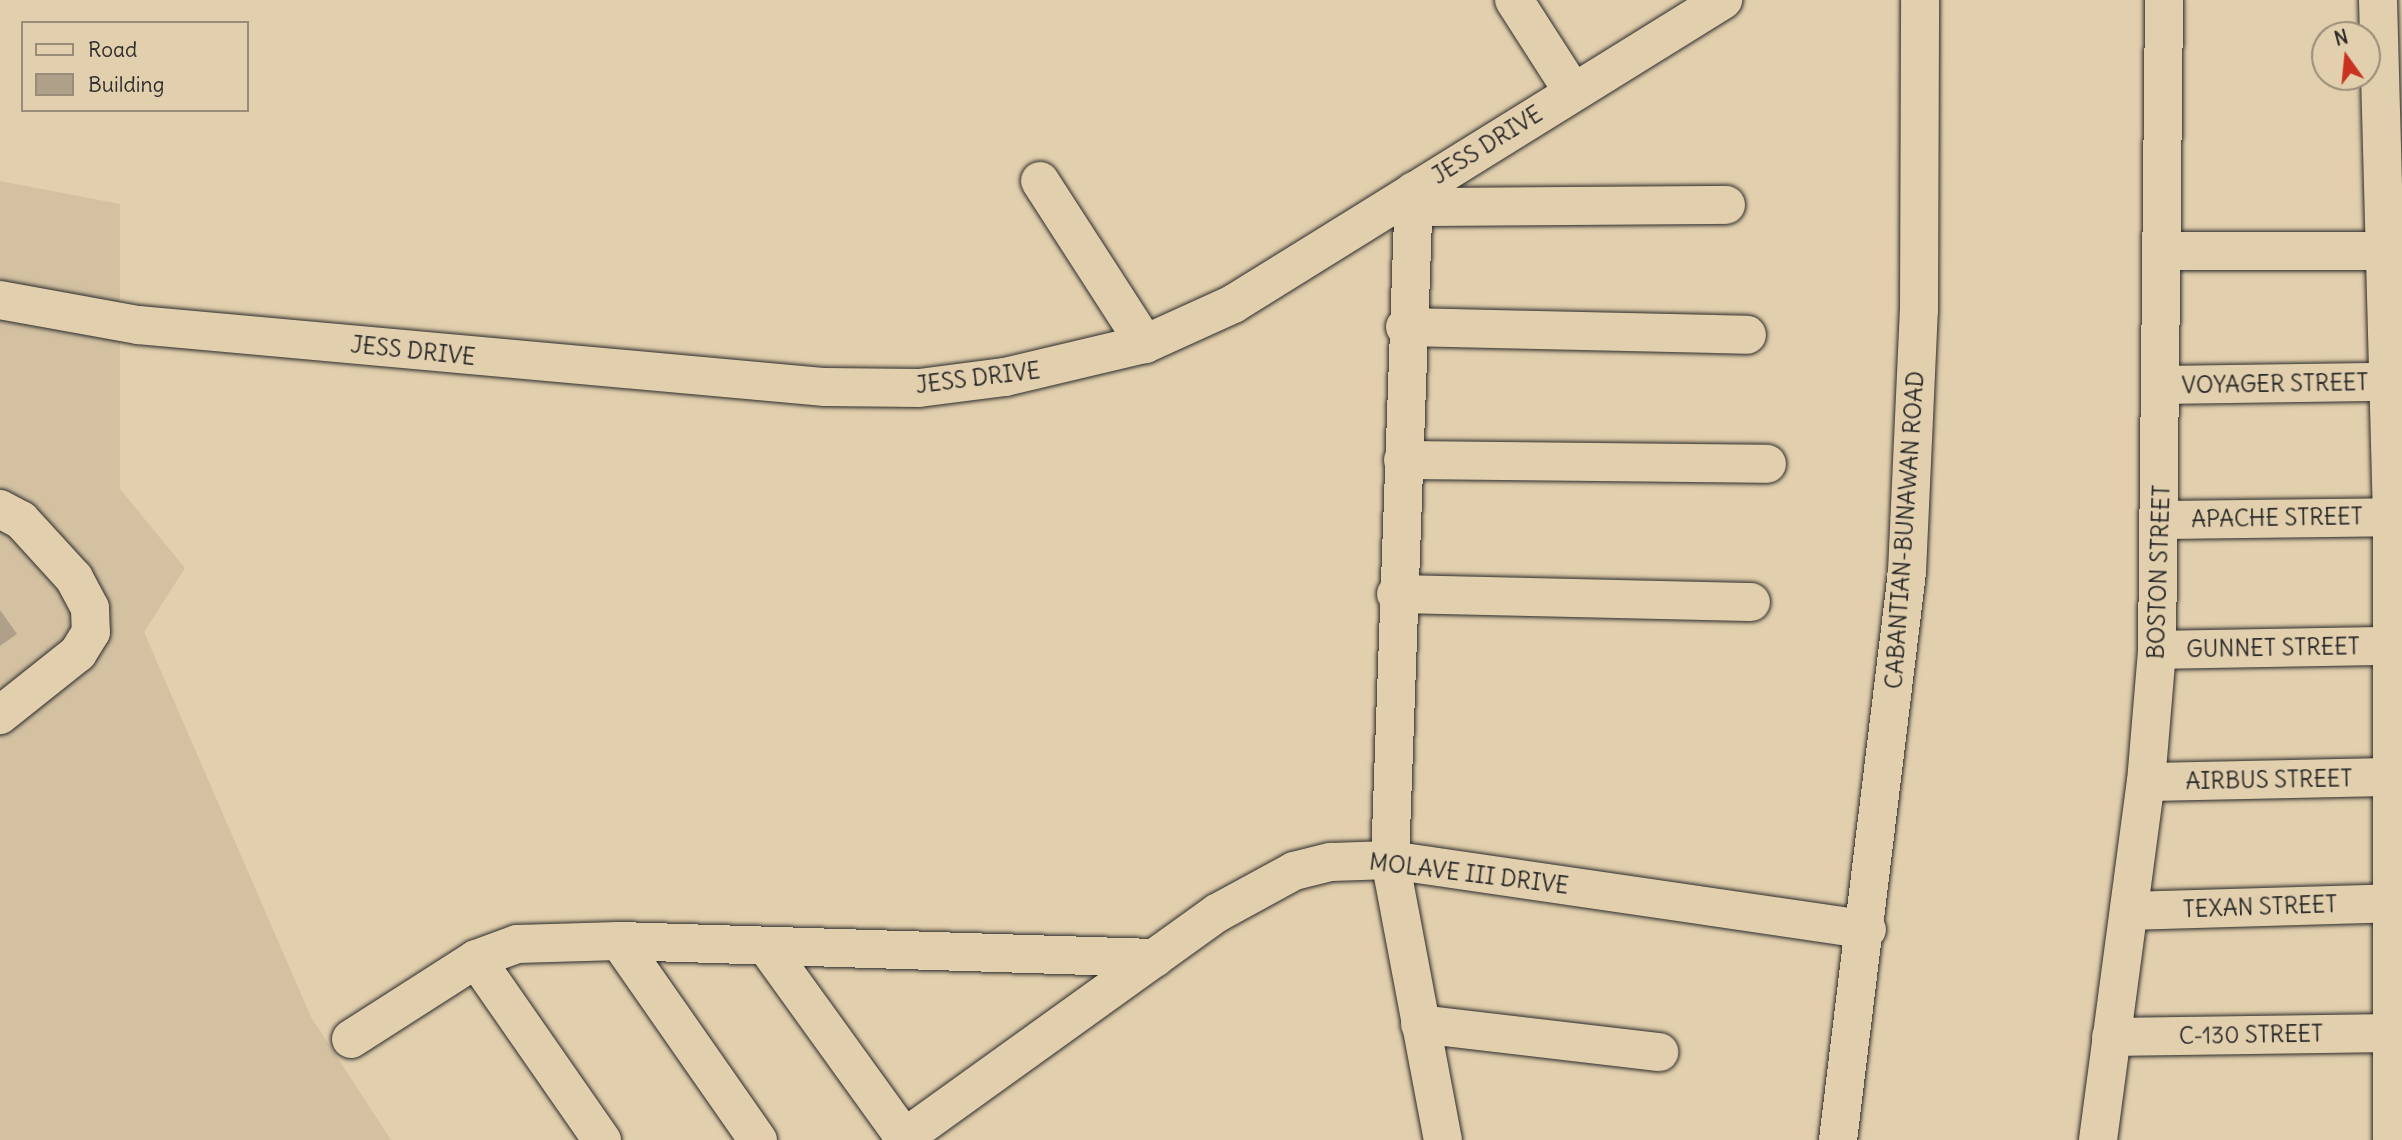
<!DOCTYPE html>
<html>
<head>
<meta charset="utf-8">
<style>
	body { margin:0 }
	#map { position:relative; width:2402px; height:1140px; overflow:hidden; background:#e2cfad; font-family:Delius,sans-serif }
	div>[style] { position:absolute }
	.built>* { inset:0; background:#d3c1a2 }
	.building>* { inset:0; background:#afa189 }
	.roads { filter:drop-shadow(0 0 2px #2b2b2b) drop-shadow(0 0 2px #2b2b2b) }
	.minor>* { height:38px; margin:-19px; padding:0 19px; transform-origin:19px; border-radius:19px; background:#e2cfad }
	.major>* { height:38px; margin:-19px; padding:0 19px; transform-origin:19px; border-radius:19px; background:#e2cfad }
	span { translate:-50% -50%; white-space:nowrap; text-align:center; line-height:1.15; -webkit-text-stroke:7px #e2cfad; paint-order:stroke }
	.street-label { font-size:23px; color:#2b2b2b }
	.legend { position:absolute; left:21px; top:21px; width:228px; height:91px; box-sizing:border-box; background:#e2cfad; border:2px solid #998d79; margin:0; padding:9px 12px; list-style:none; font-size:21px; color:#2b2b2b }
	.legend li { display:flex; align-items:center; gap:14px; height:35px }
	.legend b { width:35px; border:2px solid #998d79 }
	.north { position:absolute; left:2311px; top:21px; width:70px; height:70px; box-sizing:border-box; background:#e2cfad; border:2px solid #998d79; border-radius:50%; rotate:345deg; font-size:19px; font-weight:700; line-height:28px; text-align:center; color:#2b2b2b }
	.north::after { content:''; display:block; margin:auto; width:24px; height:32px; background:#c8321e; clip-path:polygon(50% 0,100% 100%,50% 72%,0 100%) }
</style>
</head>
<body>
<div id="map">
	<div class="built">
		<div style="clip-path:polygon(0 181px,120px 204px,120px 489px,185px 568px,144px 632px,311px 1017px,391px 1140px,0 1140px)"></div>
	</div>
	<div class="building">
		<div style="clip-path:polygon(0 610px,17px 634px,0 646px)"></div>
	</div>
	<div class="roads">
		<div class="minor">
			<div style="left:1514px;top:0;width:109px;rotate:57.3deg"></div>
			<div style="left:2378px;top:0;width:517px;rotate:88.45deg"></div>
			<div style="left:2392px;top:517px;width:623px;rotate:90deg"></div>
			<div style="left:1040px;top:181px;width:194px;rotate:57.2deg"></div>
			<div style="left:1414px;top:191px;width:669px;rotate:92.05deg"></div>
			<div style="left:1390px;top:860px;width:285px;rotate:79.3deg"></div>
			<div style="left:1413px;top:207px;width:313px;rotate:-0.4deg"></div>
			<div style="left:2163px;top:251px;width:221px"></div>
			<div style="left:0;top:300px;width:140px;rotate:10.3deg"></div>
			<div style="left:138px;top:325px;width:690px;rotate:5.16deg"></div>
			<div style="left:825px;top:387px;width:94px;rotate:0.6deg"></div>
			<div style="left:919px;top:388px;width:87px;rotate:-7.3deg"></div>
			<div style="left:1005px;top:377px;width:144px;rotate:-13.3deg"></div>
			<div style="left:1145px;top:344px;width:97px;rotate:-24.4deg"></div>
			<div style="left:1233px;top:304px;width:577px;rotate:-31.82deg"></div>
			<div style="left:1405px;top:327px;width:342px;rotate:1.3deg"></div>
			<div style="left:2163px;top:385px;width:223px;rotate:-0.8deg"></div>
			<div style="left:1403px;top:460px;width:364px;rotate:0.6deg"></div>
			<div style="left:0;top:509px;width:24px;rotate:28deg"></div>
			<div style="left:21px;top:520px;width:79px;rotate:47.6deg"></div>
			<div style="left:74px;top:578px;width:34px;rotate:62deg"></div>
			<div style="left:90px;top:608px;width:24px;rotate:88deg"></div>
			<div style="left:91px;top:632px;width:25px;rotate:122deg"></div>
			<div style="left:78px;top:653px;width:100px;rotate:141.5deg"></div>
			<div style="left:2162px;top:520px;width:230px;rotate:-0.7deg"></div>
			<div style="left:1396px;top:594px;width:355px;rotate:1.3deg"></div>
			<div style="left:2157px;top:650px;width:232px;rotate:-1deg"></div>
			<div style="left:2146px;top:782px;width:245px;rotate:-1.2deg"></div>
			<div style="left:2129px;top:911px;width:262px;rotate:-1.7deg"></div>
			<div style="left:619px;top:941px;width:243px;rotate:55.1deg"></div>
			<div style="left:766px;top:946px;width:236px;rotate:54.2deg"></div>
			<div style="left:476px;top:959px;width:221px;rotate:55.2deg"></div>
			<div style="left:1420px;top:1024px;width:241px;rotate:6.7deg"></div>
			<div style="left:2111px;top:1037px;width:280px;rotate:-0.8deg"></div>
			<div style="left:351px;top:1039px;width:148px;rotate:-32.6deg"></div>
			<div style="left:476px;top:959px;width:44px;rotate:-20.1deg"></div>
			<div style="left:517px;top:944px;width:102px;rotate:-1.7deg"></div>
			<div style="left:619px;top:941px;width:536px;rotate:1.82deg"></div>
			<div style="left:901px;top:1140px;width:389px;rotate:-35.7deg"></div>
			<div style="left:1217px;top:913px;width:88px;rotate:-28.6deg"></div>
			<div style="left:1294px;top:871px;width:38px;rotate:-14deg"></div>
			<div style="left:1331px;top:862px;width:59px;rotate:-1.9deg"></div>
			<div style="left:1390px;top:860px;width:482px;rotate:8.3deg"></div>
			<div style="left:2098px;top:1140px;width:361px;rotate:-82.4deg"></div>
			<div style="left:2146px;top:782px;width:132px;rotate:-85.2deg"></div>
			<div style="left:2157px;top:650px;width:650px;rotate:-89.38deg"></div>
		</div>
		<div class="major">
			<div style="left:1838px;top:1140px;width:572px;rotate:-83.07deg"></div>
			<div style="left:1907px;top:572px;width:262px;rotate:-87.4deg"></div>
			<div style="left:1919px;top:310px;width:310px;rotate:-89.8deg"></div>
		</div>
	</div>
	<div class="street-label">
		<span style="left:1487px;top:145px;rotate:-32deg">JESS DRIVE</span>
		<span style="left:413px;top:351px;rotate:6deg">JESS DRIVE</span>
		<span style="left:978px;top:378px;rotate:-7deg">JESS DRIVE</span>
		<span style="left:2275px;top:384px;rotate:-1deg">VOYAGER STREET</span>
		<span style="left:2277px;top:518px;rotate:-1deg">APACHE STREET</span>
		<span style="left:1905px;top:530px;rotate:-86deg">CABANTIAN-BUNAWAN ROAD</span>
		<span style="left:2159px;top:572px;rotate:-88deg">BOSTON STREET</span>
		<span style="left:2273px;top:648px;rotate:-1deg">GUNNET STREET</span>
		<span style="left:2269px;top:780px;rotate:-1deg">AIRBUS STREET</span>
		<span style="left:1469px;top:874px;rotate:7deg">MOLAVE III DRIVE</span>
		<span style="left:2260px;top:907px;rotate:-2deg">TEXAN STREET</span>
		<span style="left:2251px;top:1035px;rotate:-1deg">C-130 STREET</span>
	</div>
	<ul class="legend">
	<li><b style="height:9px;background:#e2cfad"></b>Road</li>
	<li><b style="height:19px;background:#afa189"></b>Building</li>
	</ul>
	<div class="north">N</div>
</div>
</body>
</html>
